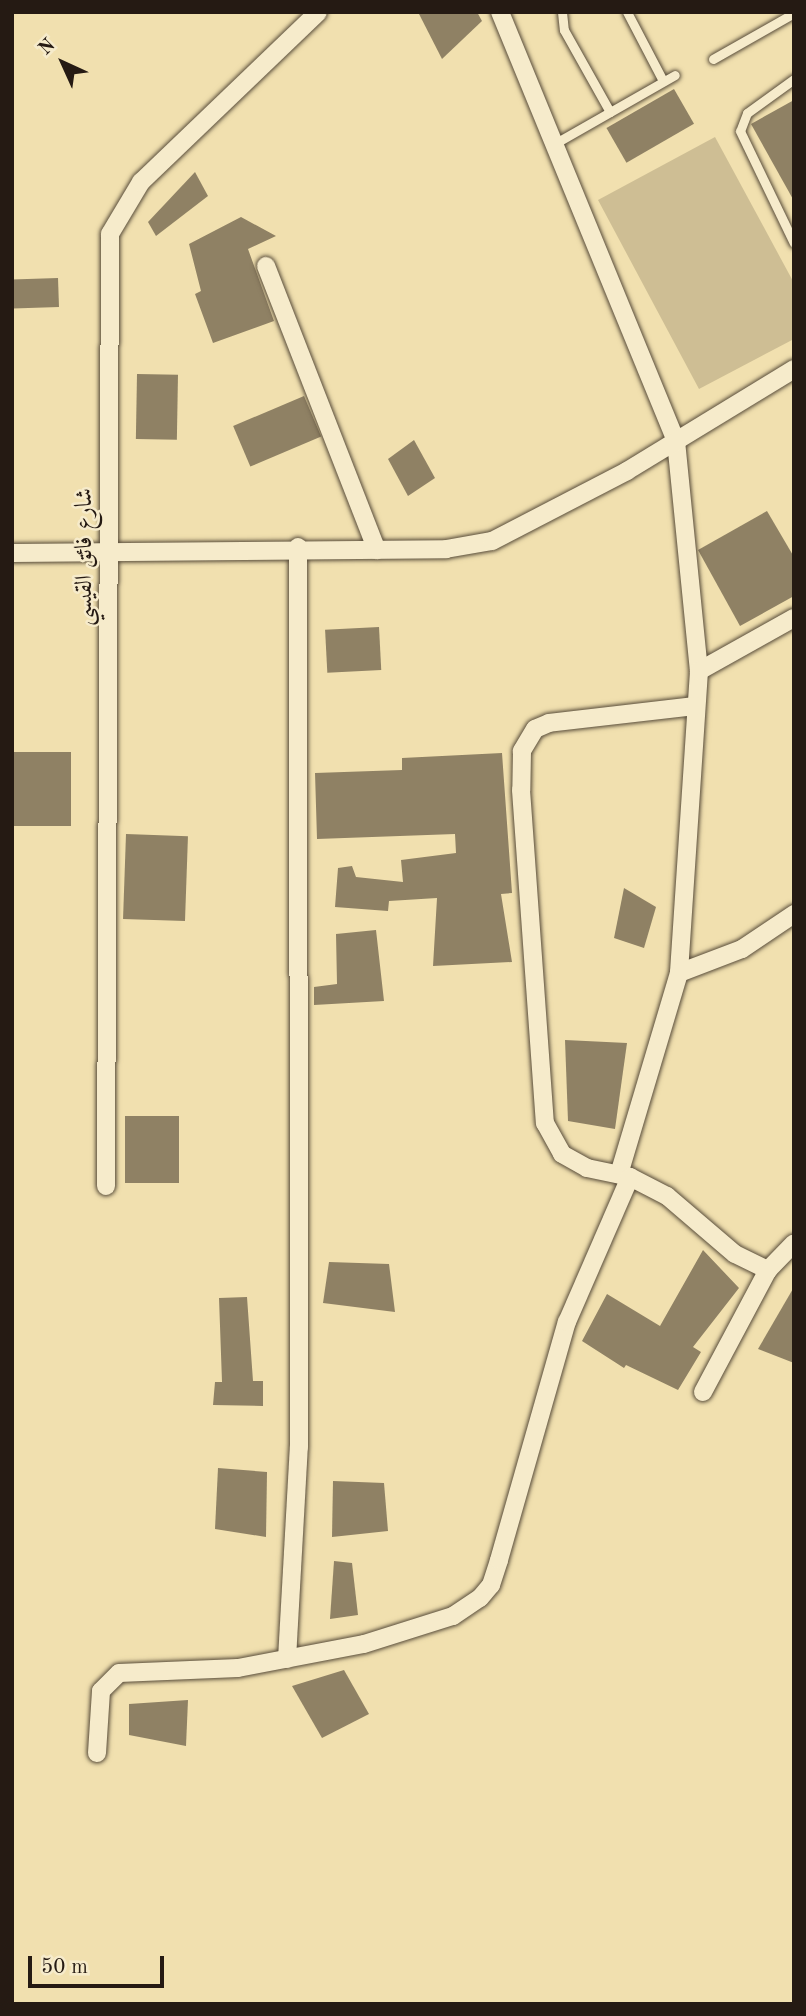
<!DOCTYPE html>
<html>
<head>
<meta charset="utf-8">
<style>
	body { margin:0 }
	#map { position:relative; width:806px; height:2016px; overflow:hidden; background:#f1e0af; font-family:"Old Standard TT",Amiri,serif }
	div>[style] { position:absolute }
	.green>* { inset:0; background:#cebe94 }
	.building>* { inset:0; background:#8f8164; transform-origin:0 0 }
	.roads { filter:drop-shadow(0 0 2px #584c3a) drop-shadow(0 0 2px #584c3a) }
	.lane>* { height:9px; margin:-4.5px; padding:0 4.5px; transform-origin:4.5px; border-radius:4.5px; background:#f6ebcb }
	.street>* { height:18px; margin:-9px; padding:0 9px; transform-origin:9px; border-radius:9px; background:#f6ebcb }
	span { translate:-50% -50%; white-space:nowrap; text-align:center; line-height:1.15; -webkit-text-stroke:5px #f6ebcb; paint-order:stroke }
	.street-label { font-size:24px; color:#251a13 }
	.frame { position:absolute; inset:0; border:14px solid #251a13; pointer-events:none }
	.north { position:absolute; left:28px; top:28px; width:70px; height:70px; -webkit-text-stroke:5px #f6ebcb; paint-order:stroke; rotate:315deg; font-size:19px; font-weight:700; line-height:28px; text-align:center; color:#251a13 }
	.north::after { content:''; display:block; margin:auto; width:24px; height:32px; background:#251a13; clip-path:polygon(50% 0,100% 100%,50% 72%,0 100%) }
	.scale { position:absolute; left:28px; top:1956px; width:136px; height:32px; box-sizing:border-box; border:4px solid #251a13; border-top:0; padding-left:9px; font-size:21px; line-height:24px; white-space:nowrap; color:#251a13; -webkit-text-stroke:5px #f6ebcb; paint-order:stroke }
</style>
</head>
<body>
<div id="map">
	<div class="green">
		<div style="clip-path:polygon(715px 137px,794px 283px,794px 339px,699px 389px,598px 200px)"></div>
	</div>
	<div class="building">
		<div style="clip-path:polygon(418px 12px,477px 12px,482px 21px,442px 59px)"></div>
		<div style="left:674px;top:89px;width:40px;height:78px;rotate:60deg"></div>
		<div style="clip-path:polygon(794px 100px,794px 201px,751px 124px)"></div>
		<div style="clip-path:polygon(195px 172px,208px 196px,156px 236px,148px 222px)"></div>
		<div style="clip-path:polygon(241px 217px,276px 236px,248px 249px,274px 321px,213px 343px,195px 294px,201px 291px,189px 244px)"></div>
		<div style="left:58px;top:278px;width:29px;height:46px;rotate:88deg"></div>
		<div style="left:137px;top:374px;width:41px;height:65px;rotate:1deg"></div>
		<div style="left:304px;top:396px;width:44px;height:77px;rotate:67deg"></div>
		<div style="clip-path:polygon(414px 440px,435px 478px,408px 496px,388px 459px)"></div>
		<div style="clip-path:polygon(767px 511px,794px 557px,794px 596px,740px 626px,698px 550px)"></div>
		<div style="left:379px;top:627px;width:43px;height:54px;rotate:87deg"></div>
		<div style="left:12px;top:752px;width:59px;height:74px"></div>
		<div style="clip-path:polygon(502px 753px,512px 893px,501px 894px,512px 962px,433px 966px,437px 898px,389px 901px,388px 911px,335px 907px,338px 868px,352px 866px,356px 877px,403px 882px,401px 860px,456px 853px,455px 834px,317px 839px,315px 773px,402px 770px,402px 758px)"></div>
		<div style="left:126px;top:834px;width:62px;height:85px;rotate:2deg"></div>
		<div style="clip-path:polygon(624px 888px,656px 907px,644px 948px,614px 938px)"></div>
		<div style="clip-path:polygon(376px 930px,384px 1001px,314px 1005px,314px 987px,337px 984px,336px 934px)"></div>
		<div style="clip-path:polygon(565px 1040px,627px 1043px,615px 1129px,568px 1121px)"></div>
		<div style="left:125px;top:1116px;width:54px;height:67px"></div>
		<div style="clip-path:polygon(703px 1250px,739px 1288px,693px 1347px,701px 1352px,678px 1390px,626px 1365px,624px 1368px,582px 1341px,607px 1294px,660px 1326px)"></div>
		<div style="clip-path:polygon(329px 1262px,389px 1264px,395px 1312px,323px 1303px)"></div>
		<div style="clip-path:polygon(794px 1287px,794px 1363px,758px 1349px)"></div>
		<div style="clip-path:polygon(247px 1297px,253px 1381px,263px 1381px,263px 1406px,213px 1405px,215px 1382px,222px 1382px,219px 1298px)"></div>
		<div style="clip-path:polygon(218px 1468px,267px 1472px,266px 1537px,215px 1529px)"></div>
		<div style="clip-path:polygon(333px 1481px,384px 1483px,388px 1531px,332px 1537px)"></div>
		<div style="clip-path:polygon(334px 1561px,352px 1563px,358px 1615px,330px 1619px)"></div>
		<div style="clip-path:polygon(344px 1670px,369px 1714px,322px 1738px,292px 1686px)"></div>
		<div style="clip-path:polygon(188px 1700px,186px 1746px,129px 1735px,129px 1704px)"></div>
	</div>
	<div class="roads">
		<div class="lane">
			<div style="left:562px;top:12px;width:18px;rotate:84deg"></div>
			<div style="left:564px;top:30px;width:94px;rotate:60.7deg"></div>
			<div style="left:627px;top:12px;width:78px;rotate:62.4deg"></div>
			<div style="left:713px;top:59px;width:93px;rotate:-29.6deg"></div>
			<div style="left:794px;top:79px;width:58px;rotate:144.1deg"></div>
			<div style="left:747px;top:113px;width:19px;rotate:111deg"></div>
			<div style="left:740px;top:131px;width:124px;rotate:64.3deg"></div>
			<div style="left:554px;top:144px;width:139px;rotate:-29.7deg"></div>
		</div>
		<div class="street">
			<div style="left:500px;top:12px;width:464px;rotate:67.7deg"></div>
			<div style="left:676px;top:441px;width:231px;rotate:84.3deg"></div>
			<div style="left:699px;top:671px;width:303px;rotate:93.8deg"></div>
			<div style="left:679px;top:973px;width:210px;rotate:106.6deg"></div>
			<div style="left:266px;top:266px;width:305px;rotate:68.7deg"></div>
			<div style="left:12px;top:553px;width:434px;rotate:-0.5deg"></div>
			<div style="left:446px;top:549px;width:47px;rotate:-9.9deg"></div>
			<div style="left:492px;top:541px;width:152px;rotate:-27.4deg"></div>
			<div style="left:627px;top:471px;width:196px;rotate:-31.4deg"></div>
			<div style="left:699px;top:671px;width:109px;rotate:-29.2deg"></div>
			<div style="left:695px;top:706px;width:147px;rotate:173.4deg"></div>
			<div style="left:549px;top:723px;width:15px;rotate:157deg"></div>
			<div style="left:535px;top:729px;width:26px;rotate:121deg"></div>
			<div style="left:522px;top:751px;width:39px;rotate:91deg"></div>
			<div style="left:521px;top:790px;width:334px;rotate:85.9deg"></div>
			<div style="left:545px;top:1123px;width:35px;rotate:61deg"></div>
			<div style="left:562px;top:1154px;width:29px;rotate:29deg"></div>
			<div style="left:587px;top:1168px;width:44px;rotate:11.8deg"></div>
			<div style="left:630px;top:1177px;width:42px;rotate:27.2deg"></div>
			<div style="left:667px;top:1196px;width:89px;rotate:40.5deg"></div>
			<div style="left:735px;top:1254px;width:37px;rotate:26deg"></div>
			<div style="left:679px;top:973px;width:67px;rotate:-20.9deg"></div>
			<div style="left:742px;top:949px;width:63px;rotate:-33.9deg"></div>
			<div style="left:106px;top:1186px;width:952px;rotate:-89.76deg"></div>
			<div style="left:110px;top:234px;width:61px;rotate:-59.2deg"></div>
			<div style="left:141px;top:182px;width:245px;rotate:-43.8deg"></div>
			<div style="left:703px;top:1392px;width:138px;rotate:-62deg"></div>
			<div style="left:768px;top:1270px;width:37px;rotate:-46deg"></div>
			<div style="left:287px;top:1659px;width:212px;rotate:-86.8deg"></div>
			<div style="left:299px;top:1447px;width:900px;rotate:-90.06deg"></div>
			<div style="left:97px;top:1753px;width:62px;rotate:-86.3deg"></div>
			<div style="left:101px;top:1691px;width:25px;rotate:-45deg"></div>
			<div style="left:119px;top:1673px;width:119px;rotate:-2.4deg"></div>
			<div style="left:238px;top:1668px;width:128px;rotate:-10.8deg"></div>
			<div style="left:364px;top:1644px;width:93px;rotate:-17.5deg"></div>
			<div style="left:453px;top:1616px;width:32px;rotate:-34deg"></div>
			<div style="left:480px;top:1598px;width:17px;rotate:-50deg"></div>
			<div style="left:491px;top:1585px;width:26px;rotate:-72deg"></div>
			<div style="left:499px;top:1560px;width:248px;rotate:-74.1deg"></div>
			<div style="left:567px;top:1322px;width:158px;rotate:-66.5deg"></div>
		</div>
	</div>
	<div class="street-label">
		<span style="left:86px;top:557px;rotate:-90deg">شارع فائق القيسي</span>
	</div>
	<div class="frame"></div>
	<div class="north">N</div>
	<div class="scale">50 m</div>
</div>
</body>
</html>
